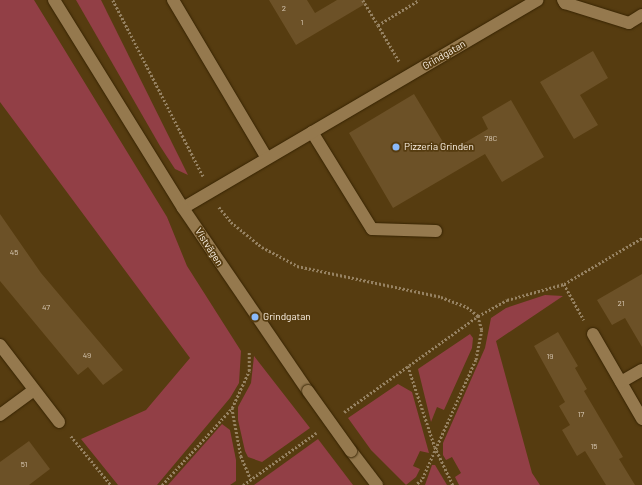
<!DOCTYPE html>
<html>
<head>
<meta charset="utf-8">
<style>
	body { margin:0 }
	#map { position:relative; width:642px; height:485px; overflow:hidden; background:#563c10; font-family:Barlow,sans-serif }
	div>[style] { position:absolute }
	.green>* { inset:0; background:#923f46 }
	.building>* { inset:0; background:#6c5127 }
	.path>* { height:2.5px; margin-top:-1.25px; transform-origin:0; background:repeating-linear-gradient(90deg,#968262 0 2px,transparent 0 4px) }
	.roads { filter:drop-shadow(0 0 1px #372403) drop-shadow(0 0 1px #372403) }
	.lane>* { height:12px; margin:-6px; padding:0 6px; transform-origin:6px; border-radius:6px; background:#95794e }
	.street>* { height:12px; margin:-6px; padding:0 6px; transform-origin:6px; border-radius:6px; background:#95794e }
	.secondary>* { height:12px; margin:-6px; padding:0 6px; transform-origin:6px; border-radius:6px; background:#95794e }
	.bridges { filter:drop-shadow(0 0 1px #372403) drop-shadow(0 0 1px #372403) }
	.secondary-bridge>* { height:12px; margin:-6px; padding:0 6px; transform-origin:6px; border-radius:6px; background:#95794e }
	.dots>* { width:11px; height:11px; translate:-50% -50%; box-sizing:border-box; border:2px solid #563c10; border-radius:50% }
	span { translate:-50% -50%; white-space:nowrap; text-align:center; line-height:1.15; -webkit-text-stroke:3.5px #563c10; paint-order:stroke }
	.number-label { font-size:8px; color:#d9cab6 }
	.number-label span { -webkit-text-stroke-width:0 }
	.street-label { font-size:10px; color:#fdf3e6 }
	.poi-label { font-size:10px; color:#fdf3e6 }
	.left { translate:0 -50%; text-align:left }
</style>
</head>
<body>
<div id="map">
	<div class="green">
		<div style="clip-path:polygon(0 0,34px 0,167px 217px,187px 266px,241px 351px,239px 383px,230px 398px,157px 485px,118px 485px,81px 439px,146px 410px,190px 358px,0 102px)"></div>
		<div style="clip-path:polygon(76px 0,101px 0,188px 175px,175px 169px,160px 146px)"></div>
		<div style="clip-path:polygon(545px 295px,563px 296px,496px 341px,532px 473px,540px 485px,459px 485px,455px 477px,461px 473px,452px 457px,446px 460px,443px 455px,443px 443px,485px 348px,491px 318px,506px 308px)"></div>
		<div style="clip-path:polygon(470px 334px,473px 338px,472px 348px,444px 410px,437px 407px,431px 422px,418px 369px)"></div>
		<div style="clip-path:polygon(254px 356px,310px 428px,262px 462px,248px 457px,245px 451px,238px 420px,238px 407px,251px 383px)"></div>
		<div style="clip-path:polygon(398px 384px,412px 392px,429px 453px,420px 451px,413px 466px,420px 469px,416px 477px,406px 485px,371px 450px,348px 418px)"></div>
		<div style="clip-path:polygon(222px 424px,230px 430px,236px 460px,236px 481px,230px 485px,168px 485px)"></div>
		<div style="clip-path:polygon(318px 439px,353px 485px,254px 485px)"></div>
		<div style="clip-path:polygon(432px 465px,435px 465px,447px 485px,425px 485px)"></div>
	</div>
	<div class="building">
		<div style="clip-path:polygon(269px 0,307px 0,315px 13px,337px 0,363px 0,365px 4px,296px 45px)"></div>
		<div style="clip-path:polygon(593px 51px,608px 78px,580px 95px,598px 125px,574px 139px,540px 82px)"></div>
		<div style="clip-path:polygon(414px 94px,449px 152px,488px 129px,482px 117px,511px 100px,544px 157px,502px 182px,485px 154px,393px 208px,349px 133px)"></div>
		<div style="clip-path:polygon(0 214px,41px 273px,123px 370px,103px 385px,88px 367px,78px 375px,0 281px)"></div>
		<div style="clip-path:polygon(642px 274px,642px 347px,625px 318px,612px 325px,597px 300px)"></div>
		<div style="clip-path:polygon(558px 332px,578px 366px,575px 368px,587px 389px,584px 391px,623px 457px,619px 459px,635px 485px,606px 485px,585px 451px,577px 456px,562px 430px,570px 425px,559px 406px,565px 402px,534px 346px)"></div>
		<div style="clip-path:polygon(29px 441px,50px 469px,29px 485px,0 485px,0 462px)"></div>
	</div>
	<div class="path">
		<div style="left:113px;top:0;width:198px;rotate:62.9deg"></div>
		<div style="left:363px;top:0;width:29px;rotate:59deg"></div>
		<div style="left:378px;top:25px;width:48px;rotate:-31.4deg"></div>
		<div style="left:378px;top:25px;width:42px;rotate:59.7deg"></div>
		<div style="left:219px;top:207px;width:19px;rotate:51deg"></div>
		<div style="left:231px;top:222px;width:40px;rotate:39deg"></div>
		<div style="left:262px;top:247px;width:40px;rotate:28deg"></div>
		<div style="left:297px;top:266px;width:147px;rotate:12.1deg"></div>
		<div style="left:441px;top:297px;width:28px;rotate:21deg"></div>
		<div style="left:467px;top:307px;width:14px;rotate:39deg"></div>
		<div style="left:478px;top:316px;width:15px;rotate:74deg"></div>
		<div style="left:482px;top:330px;width:31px;rotate:101deg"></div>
		<div style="left:476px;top:360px;width:132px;rotate:114.2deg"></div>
		<div style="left:422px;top:480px;width:8px;rotate:140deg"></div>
		<div style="left:564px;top:284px;width:41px;rotate:60.9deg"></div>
		<div style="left:408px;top:366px;width:85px;rotate:71.6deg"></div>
		<div style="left:435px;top:447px;width:42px;rotate:64.7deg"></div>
		<div style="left:232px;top:408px;width:41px;rotate:-65.3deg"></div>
		<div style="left:249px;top:371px;width:19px;rotate:-90deg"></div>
		<div style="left:344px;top:412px;width:165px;rotate:-35.6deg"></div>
		<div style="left:478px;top:316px;width:33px;rotate:-29deg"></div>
		<div style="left:507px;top:300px;width:59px;rotate:-15.7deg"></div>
		<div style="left:564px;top:284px;width:91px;rotate:-30.5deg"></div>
		<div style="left:71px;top:436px;width:63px;rotate:50.8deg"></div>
		<div style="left:162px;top:485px;width:104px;rotate:-47.7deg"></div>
		<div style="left:232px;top:408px;width:49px;rotate:79.4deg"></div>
		<div style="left:241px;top:456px;width:25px;rotate:67deg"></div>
		<div style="left:243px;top:485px;width:90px;rotate:-35.5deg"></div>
	</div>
	<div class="roads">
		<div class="lane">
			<div style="left:563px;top:0;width:4px;rotate:56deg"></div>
			<div style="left:565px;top:3px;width:67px;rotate:17.4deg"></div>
			<div style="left:629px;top:23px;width:15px;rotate:-32deg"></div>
			<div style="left:312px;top:132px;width:114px;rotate:58.3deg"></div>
			<div style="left:372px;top:229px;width:64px;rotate:1.8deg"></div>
		</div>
		<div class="street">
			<div style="left:173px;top:0;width:184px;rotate:59.3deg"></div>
			<div style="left:183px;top:208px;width:411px;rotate:-30.4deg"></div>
			<div style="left:593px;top:334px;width:98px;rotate:60deg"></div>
			<div style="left:0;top:345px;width:97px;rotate:52.5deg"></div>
			<div style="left:621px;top:382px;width:24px;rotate:-30deg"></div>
			<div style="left:0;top:415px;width:42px;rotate:-36.3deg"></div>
		</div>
		<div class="secondary">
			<div style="left:54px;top:0;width:245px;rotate:58.2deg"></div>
			<div style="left:183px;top:208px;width:222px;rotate:55.7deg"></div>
			<div style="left:351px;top:451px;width:43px;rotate:52.6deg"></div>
		</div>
	</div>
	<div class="bridges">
		<div class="secondary-bridge">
			<div style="left:308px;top:391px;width:74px;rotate:54.4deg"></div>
		</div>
	</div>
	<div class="dots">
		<div style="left:396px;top:147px;background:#8abafc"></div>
		<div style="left:255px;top:317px;background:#8abafc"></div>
	</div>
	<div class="number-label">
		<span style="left:284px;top:9px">2</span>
		<span style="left:302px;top:23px">1</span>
		<span style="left:491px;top:139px">78C</span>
		<span style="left:14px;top:253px">45</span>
		<span style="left:621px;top:304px">21</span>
		<span style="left:46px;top:308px">47</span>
		<span style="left:87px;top:356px">49</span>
		<span style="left:550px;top:357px">19</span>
		<span style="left:581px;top:415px">17</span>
		<span style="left:594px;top:447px">15</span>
		<span style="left:24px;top:465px">51</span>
	</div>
	<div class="street-label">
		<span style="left:444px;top:55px;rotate:-30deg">Grindgatan</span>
		<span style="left:209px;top:247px;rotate:57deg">Vistvägen</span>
	</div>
	<div class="poi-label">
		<span class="left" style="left:404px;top:147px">Pizzeria Grinden</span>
		<span class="left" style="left:263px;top:317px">Grindgatan</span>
	</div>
</div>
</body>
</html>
